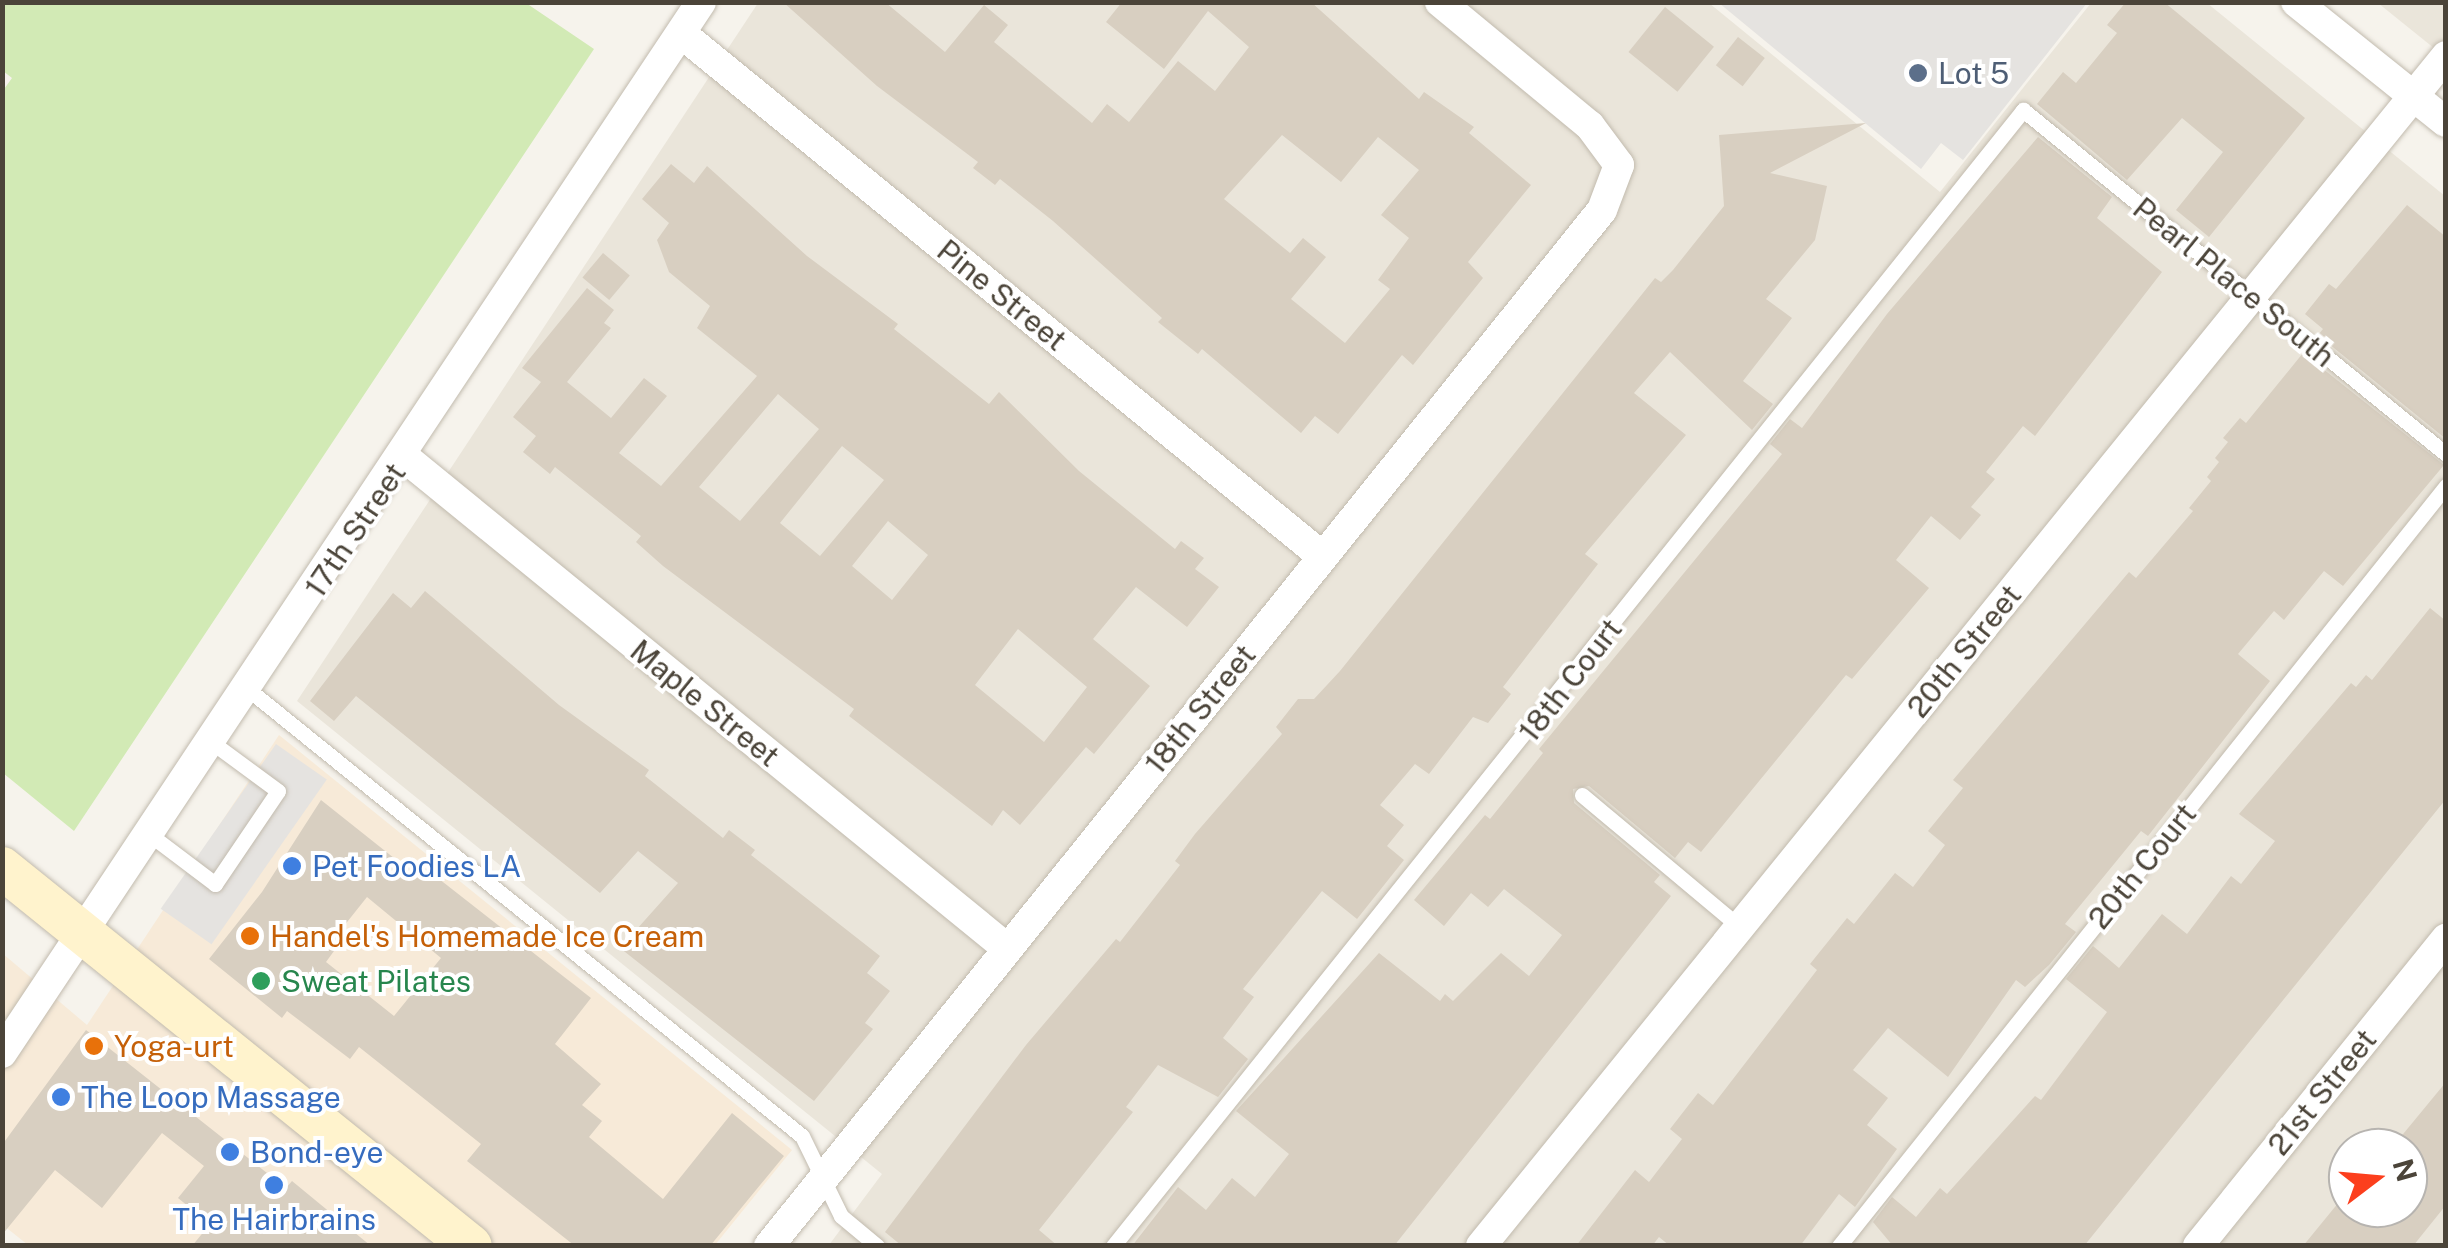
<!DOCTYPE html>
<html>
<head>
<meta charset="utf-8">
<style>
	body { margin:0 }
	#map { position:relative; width:2448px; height:1248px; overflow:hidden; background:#f6f3ec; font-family:"Public Sans",sans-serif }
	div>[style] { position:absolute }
	.residential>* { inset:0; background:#eae5da }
	.commercial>* { inset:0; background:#f7ead8 }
	.green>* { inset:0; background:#d2eab5 }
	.parking>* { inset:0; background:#e5e3e0; transform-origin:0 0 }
	.building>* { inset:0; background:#d8cfc1; transform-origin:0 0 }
	.roads { filter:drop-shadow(0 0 2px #c2bbae) drop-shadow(0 0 2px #c2bbae) }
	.lane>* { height:15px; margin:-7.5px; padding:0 7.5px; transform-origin:7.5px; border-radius:7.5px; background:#fff }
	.street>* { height:30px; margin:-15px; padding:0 15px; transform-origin:15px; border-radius:15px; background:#fff }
	.secondary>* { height:42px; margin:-21px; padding:0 21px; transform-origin:21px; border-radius:21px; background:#fff3cd }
	.dots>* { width:28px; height:28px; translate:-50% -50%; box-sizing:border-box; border:5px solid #fff; border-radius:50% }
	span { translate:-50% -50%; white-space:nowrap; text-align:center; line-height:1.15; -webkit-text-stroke:8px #fff; paint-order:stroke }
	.service-label { font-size:30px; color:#4e5e75 }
	.left { translate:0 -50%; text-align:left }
	.street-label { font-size:30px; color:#4b4439 }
	.shop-label { font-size:30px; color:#366cbe }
	.food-label { font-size:30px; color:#c56008 }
	.leisure-label { font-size:30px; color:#27864d }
	.frame { position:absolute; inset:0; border:5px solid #4b4439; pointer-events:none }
	.north { position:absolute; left:2328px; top:1128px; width:100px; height:100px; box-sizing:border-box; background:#fff; border:2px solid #b7b4b0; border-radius:50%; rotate:74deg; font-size:28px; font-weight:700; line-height:40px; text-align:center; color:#4b4439 }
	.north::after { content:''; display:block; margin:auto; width:35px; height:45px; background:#fc3f1d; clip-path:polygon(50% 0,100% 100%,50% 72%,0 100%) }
</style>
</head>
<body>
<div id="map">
	<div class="residential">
		<div style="clip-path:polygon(evenodd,758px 3px,1709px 3px,1940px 192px,2091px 3px,2207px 3px,2445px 196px,2445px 1245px,829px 1245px,882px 1174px,297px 701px,758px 3px,2348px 1148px,2408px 1148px,2408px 1208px,2348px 1208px,2348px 1148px)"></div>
		<div style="clip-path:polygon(2378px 3px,2445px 3px,2445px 57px)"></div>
	</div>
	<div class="commercial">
		<div style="clip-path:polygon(279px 735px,792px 1150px,715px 1245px,28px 1245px,3px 1225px,2px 953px,87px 1025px)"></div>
	</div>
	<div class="green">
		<div style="clip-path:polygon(2px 3px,526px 3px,594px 49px,74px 831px,3px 773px,2px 92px,12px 78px,3px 71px)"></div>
	</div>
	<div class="parking">
		<div style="clip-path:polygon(1719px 3px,2087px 3px,1963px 160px,1941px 143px,1921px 169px)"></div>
		<div style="left:276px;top:744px;width:62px;height:201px;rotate:35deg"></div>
	</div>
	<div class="building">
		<div style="clip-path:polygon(evenodd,783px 2px,885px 2px,945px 52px,984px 5px,1008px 25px,994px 42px,1092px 123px,1107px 104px,1129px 122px,1178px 61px,1215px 91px,1249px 47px,1208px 11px,1164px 69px,1106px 22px,1122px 2px,1311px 2px,1419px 99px,1424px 92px,1474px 127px,1469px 133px,1531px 185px,1468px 262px,1483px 278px,1413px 365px,1402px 355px,1338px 434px,1315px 416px,1301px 433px,1202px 349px,1198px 354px,1158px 322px,1162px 318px,1053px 221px,1000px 179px,995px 185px,973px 168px,978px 162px,877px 86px,783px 2px,1282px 135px,1341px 182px,1378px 137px,1419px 170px,1381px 215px,1409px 238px,1378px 280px,1390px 289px,1345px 343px,1291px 299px,1326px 257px,1303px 238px,1290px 253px,1224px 199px,1282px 135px)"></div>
		<div style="clip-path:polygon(2126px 2px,2164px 2px,2305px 118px,2209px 237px,2176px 210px,2223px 152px,2182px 118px,2127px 180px,2037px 104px,2063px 72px,2076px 83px,2117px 33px,2107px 25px)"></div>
		<div style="left:1665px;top:7px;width:63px;height:58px;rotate:39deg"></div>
		<div style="left:1738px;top:37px;width:34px;height:36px;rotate:38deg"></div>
		<div style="clip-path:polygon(1866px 123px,1770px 173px,1827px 186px,1815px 240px,1766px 299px,1792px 318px,1743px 381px,1773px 404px,1752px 430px,1670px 352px,1634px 393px,1686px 435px,1585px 554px,1598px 564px,1503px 687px,1511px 694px,1488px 723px,1473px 717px,1429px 774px,1415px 764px,1380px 805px,1404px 825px,1387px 846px,1404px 860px,1357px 919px,1322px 891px,1243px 989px,1254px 997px,1223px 1038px,1248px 1059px,1218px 1097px,1158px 1065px,1126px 1107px,1133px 1112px,1039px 1230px,1058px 1246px,902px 1246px,885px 1232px,1026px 1045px,1116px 939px,1120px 942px,1180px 865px,1175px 861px,1195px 834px,1282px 734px,1276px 727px,1298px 699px,1314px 699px,1340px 671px,1655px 278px,1661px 282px,1673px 270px,1724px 206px,1719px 135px)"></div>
		<div style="clip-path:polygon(2038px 137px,2112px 197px,2097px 218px,2162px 272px,2035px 436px,2023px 426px,1986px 472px,1995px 479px,1971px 507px,1981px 515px,1960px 540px,1931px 516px,1896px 560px,1929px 588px,1852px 679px,1846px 675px,1701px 852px,1688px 842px,1675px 858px,1589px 786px,1573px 789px,1574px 803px,1660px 875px,1654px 882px,1671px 896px,1394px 1246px,1132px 1246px,1178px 1187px,1206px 1210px,1232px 1178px,1255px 1197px,1289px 1154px,1236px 1111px,1379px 953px,1440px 1001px,1445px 994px,1453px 1001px,1501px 953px,1529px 976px,1562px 935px,1504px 889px,1488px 907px,1471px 893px,1444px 926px,1414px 900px,1485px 815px,1490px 819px,1543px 753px,1539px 749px,1782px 454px,1770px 444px,1790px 419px,1802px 428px,1887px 314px)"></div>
		<div style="clip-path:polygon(evenodd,671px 164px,694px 183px,707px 166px,807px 256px,898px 324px,894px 329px,989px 404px,999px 392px,1079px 471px,1175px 549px,1181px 541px,1204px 558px,1195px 569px,1219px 587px,1187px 627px,1136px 587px,1093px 639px,1150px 686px,1094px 754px,1086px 747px,1020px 825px,1003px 810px,992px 826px,849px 716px,854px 709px,663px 566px,636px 542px,641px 536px,555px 467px,550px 474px,523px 452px,536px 436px,513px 417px,541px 382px,522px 368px,587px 288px,614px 310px,604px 323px,611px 328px,567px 382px,611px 418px,644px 378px,667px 396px,619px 453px,661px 486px,757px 376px,697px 328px,710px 306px,669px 272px,657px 240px,669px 223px,642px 199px,671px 164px,778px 394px,819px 429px,740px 521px,699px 487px,778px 394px,671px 164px,842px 446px,884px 480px,820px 556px,780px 523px,842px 446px,671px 164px,888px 521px,928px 555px,892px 600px,852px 566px,888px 521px,671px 164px,1018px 629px,1087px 687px,1044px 742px,975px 685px,1018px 629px)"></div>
		<div style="clip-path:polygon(2407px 205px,2446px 237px,2446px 439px,2318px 335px,2323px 329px,2305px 314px,2329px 284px,2336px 289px)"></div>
		<div style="left:603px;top:253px;width:35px;height:32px;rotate:40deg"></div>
		<div style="clip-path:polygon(2303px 353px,2444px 465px,2343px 586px,2324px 571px,2284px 620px,2274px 611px,2238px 654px,2270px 681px,2148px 836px,2141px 831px,2065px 924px,2076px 932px,2049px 965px,2025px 987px,2016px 980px,1948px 1077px,1888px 1028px,1853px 1070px,1888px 1098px,1867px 1125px,1897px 1149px,1855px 1207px,1839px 1194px,1800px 1246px,1670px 1246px,1659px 1237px,1652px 1246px,1576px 1246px,1635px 1170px,1649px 1182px,1682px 1139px,1670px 1129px,1698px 1093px,1713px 1105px,1817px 970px,1810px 964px,1847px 918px,1854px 924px,1895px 873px,1913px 887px,1945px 845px,1928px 831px,1963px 788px,1953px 780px,2129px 572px,2136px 578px,2193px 511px,2189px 508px,2211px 481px,2207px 477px,2219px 462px,2215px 458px,2228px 442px,2223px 438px,2240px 418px,2246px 423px)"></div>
		<div style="clip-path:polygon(425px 591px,559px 705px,649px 770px,645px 776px,723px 838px,729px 830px,755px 850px,751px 855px,880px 956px,867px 973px,890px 991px,865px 1023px,873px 1029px,814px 1101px,620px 948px,678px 883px,638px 851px,600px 893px,356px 696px,334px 721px,310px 701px,393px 593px,411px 608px)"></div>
		<div style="clip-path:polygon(2430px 608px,2446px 621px,2446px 799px,2084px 1246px,1893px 1246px,1873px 1222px,1892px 1197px,1916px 1217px,1940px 1188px,1947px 1194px,2035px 1096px,2041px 1100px,2107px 1012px,2066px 979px,2093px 946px,2119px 968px,2162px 914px,2187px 934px,2231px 876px,2241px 884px,2275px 841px,2239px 814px,2351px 683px,2356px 687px,2366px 675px,2372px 680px)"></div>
		<div style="clip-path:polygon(evenodd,321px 800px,404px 866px,411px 857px,591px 998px,555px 1044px,601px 1084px,582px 1105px,602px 1121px,589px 1137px,663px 1199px,732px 1113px,784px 1156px,710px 1246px,575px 1246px,467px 1161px,481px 1144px,417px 1093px,359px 1047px,350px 1059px,287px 1011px,282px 1018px,209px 959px,262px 892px,321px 800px,367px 897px,441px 958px,394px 1016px,326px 962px,334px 951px,328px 946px,367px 897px)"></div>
		<div style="clip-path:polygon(86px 1030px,286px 1188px,292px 1181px,371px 1246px,192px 1246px,210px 1224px,178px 1198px,204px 1166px,162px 1133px,102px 1208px,55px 1170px,2px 1235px,2px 1145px)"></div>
		<div style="clip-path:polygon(2446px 1082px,2446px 1205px,2413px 1246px,2303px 1246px,2348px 1191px,2348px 1208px,2408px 1208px,2408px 1147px,2399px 1139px)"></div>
	</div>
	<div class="roads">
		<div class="lane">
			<div style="left:249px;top:690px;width:710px;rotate:38.89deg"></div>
			<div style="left:802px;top:1136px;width:89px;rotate:64deg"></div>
			<div style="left:841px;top:1216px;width:47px;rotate:39.8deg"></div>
			<div style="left:1582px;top:795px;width:206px;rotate:39.9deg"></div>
			<div style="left:149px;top:834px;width:83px;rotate:37.1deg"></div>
			<div style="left:215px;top:884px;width:112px;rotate:-55.9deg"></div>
			<div style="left:278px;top:791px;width:81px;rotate:-143.6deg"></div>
			<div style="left:1113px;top:1246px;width:1456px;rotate:-51.3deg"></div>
			<div style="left:2023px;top:110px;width:545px;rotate:39.12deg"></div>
			<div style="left:1839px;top:1246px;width:973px;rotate:-51.39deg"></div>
		</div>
		<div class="street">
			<div style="left:2296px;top:2px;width:192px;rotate:38.7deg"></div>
			<div style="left:682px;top:34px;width:826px;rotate:39.2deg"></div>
			<div style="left:403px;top:456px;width:780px;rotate:39.18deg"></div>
			<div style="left:2px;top:1053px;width:1262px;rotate:-56.37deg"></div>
			<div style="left:769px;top:1246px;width:1329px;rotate:-51.2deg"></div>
			<div style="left:1602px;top:210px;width:48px;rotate:-69.3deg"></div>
			<div style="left:1619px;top:165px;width:49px;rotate:-126.6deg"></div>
			<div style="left:1590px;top:126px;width:195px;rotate:-140.4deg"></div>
			<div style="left:1481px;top:1246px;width:1532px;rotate:-50.96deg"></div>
			<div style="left:2198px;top:1246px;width:395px;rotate:-51.1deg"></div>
		</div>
		<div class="secondary">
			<div style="left:2px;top:868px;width:602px;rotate:38.87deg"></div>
		</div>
	</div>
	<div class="dots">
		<div style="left:1918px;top:73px;background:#5c6f8a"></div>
		<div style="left:292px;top:866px;background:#3f7fe0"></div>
		<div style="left:250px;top:936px;background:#e8710a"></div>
		<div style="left:261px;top:981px;background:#2e9e5b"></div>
		<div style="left:94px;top:1046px;background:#e8710a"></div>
		<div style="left:61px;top:1097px;background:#3f7fe0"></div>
		<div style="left:230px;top:1152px;background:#3f7fe0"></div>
		<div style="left:274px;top:1185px;background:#3f7fe0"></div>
	</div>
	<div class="service-label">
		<span class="left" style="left:1938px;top:73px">Lot 5</span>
	</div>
	<div class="street-label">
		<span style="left:2234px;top:282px;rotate:39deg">Pearl Place South</span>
		<span style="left:1002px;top:295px;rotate:39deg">Pine Street</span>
		<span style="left:355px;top:530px;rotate:-56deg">17th Street</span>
		<span style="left:1964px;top:651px;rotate:-51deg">20th Street</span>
		<span style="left:1570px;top:680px;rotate:-52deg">18th Court</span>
		<span style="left:705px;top:703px;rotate:39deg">Maple Street</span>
		<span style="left:1200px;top:709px;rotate:-51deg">18th Street</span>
		<span style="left:2142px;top:866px;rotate:-51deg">20th Court</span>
		<span style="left:2322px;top:1092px;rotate:-51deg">21st Street</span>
	</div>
	<div class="shop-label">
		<span class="left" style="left:312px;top:866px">Pet Foodies LA</span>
		<span class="left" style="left:81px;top:1097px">The Loop Massage</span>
		<span class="left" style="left:250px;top:1152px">Bond-eye</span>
		<span style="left:274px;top:1219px">The Hairbrains</span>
	</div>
	<div class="food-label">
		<span class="left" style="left:270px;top:936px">Handel's Homemade Ice Cream</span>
		<span class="left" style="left:114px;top:1046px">Yoga-urt</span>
	</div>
	<div class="leisure-label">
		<span class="left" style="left:281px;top:981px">Sweat Pilates</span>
	</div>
	<div class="frame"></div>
	<div class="north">N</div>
</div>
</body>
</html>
